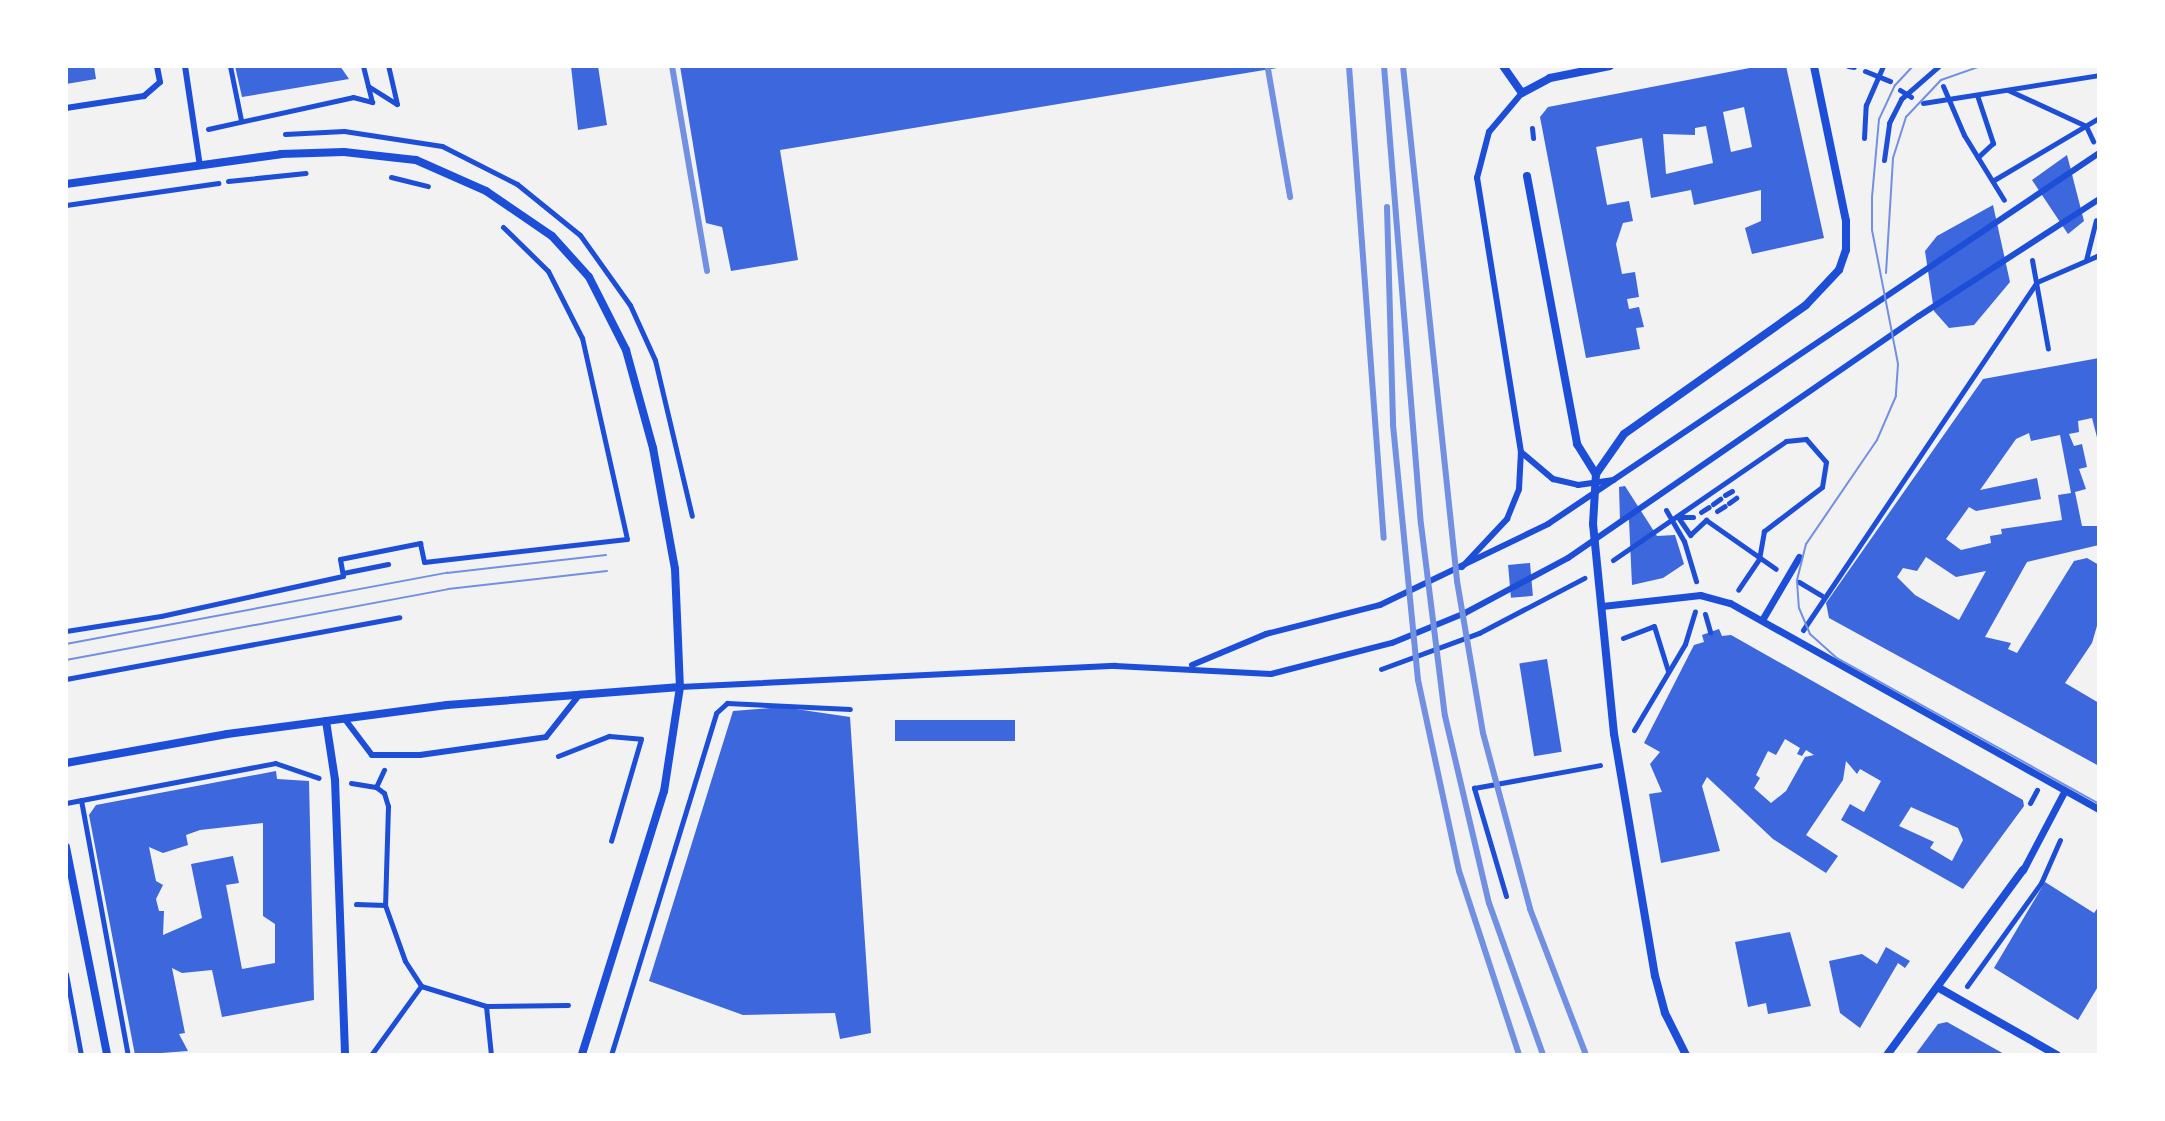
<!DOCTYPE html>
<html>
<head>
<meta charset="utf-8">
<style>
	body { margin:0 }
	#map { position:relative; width:2165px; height:1121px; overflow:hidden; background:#f2f2f2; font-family:Mulish,sans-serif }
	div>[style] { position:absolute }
	.building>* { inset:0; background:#3d67dc; transform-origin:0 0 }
	.path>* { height:5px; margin:-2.5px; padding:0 2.5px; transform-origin:2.5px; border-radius:2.5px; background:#1d4ed8 }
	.service>* { height:6px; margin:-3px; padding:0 3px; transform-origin:3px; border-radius:3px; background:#1d4ed8 }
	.pedestrian>* { height:7px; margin:-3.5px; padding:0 3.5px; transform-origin:3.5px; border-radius:3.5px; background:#1d4ed8 }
	.minor>* { height:8px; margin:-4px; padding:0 4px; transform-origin:4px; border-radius:4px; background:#1d4ed8 }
	.tram>* { height:2px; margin:-1px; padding:0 1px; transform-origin:1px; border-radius:1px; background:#7290e2 }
	.rail>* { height:6px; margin:-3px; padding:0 3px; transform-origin:3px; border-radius:3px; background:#7290e2 }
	span { translate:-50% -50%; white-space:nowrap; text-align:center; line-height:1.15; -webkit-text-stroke:6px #fff; paint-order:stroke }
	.frame { position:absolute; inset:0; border:68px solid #fff; pointer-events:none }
</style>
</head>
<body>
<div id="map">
	<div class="building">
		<div style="clip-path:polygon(66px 66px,94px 66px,96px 79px,66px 84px)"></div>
		<div style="clip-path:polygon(235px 66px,340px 66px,349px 79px,242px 97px)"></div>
		<div style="clip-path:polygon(571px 66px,598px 66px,607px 125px,578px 130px)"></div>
		<div style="clip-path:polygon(680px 66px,1277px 66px,1277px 68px,780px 150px,798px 260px,731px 271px,722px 227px,706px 223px)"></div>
		<div style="clip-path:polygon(evenodd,1760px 66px,1786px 66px,1824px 238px,1752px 254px,1745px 228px,1761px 221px,1761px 190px,1694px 205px,1691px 190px,1651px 198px,1642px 138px,1596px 147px,1607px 205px,1629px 201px,1633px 221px,1623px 223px,1616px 244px,1622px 274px,1635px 272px,1639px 297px,1627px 299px,1629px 309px,1639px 307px,1644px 327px,1636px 328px,1640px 349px,1586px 358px,1540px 117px,1548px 107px,1760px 66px,1744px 107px,1752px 147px,1731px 152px,1723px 112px,1744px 107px,1760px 66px,1706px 126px,1713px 163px,1666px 174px,1663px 134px,1695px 135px,1695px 128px,1706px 126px)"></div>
		<div style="clip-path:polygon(2067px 155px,2084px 221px,2068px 234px,2032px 180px)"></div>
		<div style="clip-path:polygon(1993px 205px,2010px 282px,1974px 325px,1949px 328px,1934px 311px,1925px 251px,1937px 236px)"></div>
		<div style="clip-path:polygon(evenodd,2099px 358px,2099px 445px,2092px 418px,2078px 421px,2079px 432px,2069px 434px,2074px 446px,2082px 444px,2087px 467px,2079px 469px,2086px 489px,2075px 492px,2082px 526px,2098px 526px,2099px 545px,2027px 562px,1985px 637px,2011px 643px,2008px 649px,2017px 653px,2074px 561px,2087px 558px,2099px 565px,2099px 619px,2092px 643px,2065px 683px,2099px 703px,2099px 766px,1829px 618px,1826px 603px,1983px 379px,2099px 358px,2029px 433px,2031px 441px,2060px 435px,2071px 493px,2058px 495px,2062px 520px,2001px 529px,2002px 534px,1990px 536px,1991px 543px,1961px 550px,1946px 539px,1969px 507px,1976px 511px,2041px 499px,2037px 478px,1980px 490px,2016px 439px,2029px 433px,2099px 358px,1926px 557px,1956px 577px,1986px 571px,1959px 620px,1915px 595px,1897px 577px,1903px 568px,1917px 571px,1926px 557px)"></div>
		<div style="clip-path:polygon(1625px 486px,1657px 536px,1675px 535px,1684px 564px,1663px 578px,1632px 585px,1629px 520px,1620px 520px,1619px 487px)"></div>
		<div style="left:1530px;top:563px;width:33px;height:22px;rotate:85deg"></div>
		<div style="clip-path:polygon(evenodd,1719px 629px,1722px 636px,1731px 635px,2023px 800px,2024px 806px,1963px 889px,1841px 820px,1850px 804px,1864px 812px,1881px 781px,1860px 769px,1857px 774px,1846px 761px,1843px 780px,1806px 835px,1838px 856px,1826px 873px,1773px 839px,1707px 777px,1702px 786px,1720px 851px,1661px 863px,1649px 794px,1662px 792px,1650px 764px,1660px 752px,1644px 743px,1694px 645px,1704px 642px,1702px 635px,1719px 629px,1785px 739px,1800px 748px,1797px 754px,1802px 756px,1806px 750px,1814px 755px,1805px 757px,1786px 791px,1771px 803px,1754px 788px,1760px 778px,1756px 775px,1768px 751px,1776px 755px,1785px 739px,1719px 629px,1911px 807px,1958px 828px,1963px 840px,1952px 861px,1930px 848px,1934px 842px,1899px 826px,1911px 807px)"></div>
		<div style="left:1547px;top:659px;width:94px;height:28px;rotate:81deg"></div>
		<div style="clip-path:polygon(782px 707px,850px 717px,871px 1033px,840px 1039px,835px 1013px,743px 1015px,649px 981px,733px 711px)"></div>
		<div style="left:1015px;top:720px;width:21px;height:120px;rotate:90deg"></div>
		<div style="clip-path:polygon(evenodd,276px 771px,277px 779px,309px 781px,314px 1000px,222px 1017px,212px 970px,182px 973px,172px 968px,185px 1033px,179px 1034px,188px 1051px,135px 1055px,89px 815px,96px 805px,276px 771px,263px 823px,263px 916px,275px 924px,275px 963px,242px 969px,226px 885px,239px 883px,233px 856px,191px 864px,202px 918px,163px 935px,164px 911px,159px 911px,156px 899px,163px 885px,156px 881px,149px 847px,163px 853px,188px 845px,186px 835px,200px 830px,263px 823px)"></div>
		<div style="clip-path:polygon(2045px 882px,2094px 913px,2099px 906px,2099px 985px,2078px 1020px,1994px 968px)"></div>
		<div style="clip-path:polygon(1790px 932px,1811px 1006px,1768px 1014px,1766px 1003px,1748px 1007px,1735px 942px)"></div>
		<div style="clip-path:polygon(1886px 947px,1910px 961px,1905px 968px,1898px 963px,1860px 1028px,1840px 1013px,1829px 961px,1862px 954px,1877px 964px)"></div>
		<div style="clip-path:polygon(1947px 1022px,2006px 1055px,1915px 1055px,1938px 1024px)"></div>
	</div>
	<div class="path">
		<div style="left:230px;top:66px;width:55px;rotate:78.5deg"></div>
		<div style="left:1848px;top:66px;width:6px;rotate:9deg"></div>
		<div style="left:1865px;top:71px;width:27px;rotate:22deg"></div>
		<div style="left:368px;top:86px;width:34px;rotate:32deg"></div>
		<div style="left:397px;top:104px;width:39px;rotate:-103deg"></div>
		<div style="left:1943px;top:86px;width:53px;rotate:66.8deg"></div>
		<div style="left:1964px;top:135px;width:76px;rotate:58.4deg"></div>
		<div style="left:1900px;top:90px;width:13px;rotate:32deg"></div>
		<div style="left:2008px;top:90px;width:86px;rotate:24.8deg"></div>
		<div style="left:2086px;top:126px;width:17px;rotate:65deg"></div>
		<div style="left:1977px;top:95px;width:51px;rotate:71.6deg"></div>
		<div style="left:1993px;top:143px;width:21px;rotate:137deg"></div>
		<div style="left:1923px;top:103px;width:178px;rotate:-9deg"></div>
		<div style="left:1532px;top:128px;width:10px;rotate:84deg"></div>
		<div style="left:208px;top:129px;width:148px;rotate:-12.4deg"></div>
		<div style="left:353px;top:97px;width:20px;rotate:15deg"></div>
		<div style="left:372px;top:102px;width:37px;rotate:-104deg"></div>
		<div style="left:285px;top:134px;width:59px;rotate:-2.9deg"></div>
		<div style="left:344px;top:131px;width:99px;rotate:8.7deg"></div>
		<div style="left:442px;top:146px;width:84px;rotate:26.9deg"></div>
		<div style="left:517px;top:184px;width:81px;rotate:39deg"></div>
		<div style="left:580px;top:235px;width:86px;rotate:54.5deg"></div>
		<div style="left:630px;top:305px;width:60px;rotate:65.6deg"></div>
		<div style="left:655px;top:360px;width:160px;rotate:76.7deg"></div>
		<div style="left:1864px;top:138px;width:33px;rotate:-87deg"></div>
		<div style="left:1866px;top:105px;width:43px;rotate:-66.4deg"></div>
		<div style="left:1884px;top:160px;width:37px;rotate:-82deg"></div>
		<div style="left:1889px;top:123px;width:27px;rotate:-63deg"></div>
		<div style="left:1901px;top:99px;width:50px;rotate:-41deg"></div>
		<div style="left:391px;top:177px;width:38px;rotate:14deg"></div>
		<div style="left:1994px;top:180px;width:122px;rotate:-30.6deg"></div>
		<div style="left:228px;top:181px;width:78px;rotate:-5.9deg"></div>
		<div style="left:66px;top:205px;width:154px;rotate:-8.2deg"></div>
		<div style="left:2032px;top:260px;width:90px;rotate:79.8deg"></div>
		<div style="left:2086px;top:260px;width:41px;rotate:-76deg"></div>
		<div style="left:1725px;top:495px;width:8px;rotate:-30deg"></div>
		<div style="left:1729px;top:503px;width:9px;rotate:-36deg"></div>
		<div style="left:1713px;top:504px;width:9px;rotate:-36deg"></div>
		<div style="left:1666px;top:510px;width:36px;rotate:60deg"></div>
		<div style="left:1684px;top:541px;width:42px;rotate:73.3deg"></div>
		<div style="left:1717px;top:511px;width:9px;rotate:-32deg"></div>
		<div style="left:1701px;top:512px;width:9px;rotate:-32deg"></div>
		<div style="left:1678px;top:517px;width:22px;rotate:56deg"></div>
		<div style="left:1679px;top:517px;width:14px"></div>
		<div style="left:1691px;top:534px;width:21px;rotate:-43deg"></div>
		<div style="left:1706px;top:520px;width:85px;rotate:35deg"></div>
		<div style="left:1613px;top:560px;width:210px;rotate:-34.5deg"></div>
		<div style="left:1786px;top:441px;width:20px;rotate:-6deg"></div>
		<div style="left:1806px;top:439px;width:30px;rotate:49deg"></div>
		<div style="left:1826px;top:462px;width:25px;rotate:99deg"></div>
		<div style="left:1822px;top:487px;width:73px;rotate:142.8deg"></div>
		<div style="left:1764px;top:531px;width:28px;rotate:100deg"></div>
		<div style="left:1759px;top:559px;width:37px;rotate:124deg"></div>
		<div style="left:343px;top:573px;width:46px;rotate:-11.3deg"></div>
		<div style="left:1799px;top:582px;width:27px;rotate:31deg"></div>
		<div style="left:1705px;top:614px;width:19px;rotate:74deg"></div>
		<div style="left:1803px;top:630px;width:419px;rotate:-56.1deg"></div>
		<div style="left:2037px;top:282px;width:68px;rotate:-23.5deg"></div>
		<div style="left:66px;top:631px;width:96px;rotate:-9deg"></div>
		<div style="left:161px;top:616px;width:186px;rotate:-12.4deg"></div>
		<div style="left:343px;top:576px;width:17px;rotate:-100deg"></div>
		<div style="left:340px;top:559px;width:82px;rotate:-11.3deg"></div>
		<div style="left:420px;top:543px;width:19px;rotate:78deg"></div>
		<div style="left:424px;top:562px;width:204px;rotate:-6.5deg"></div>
		<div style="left:627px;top:539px;width:206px;rotate:-102.6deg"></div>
		<div style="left:582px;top:338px;width:75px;rotate:-116.9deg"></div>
		<div style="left:548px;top:271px;width:63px;rotate:-135.6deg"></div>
		<div style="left:1623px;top:638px;width:33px;rotate:-21deg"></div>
		<div style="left:1654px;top:626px;width:47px;rotate:72.7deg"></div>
		<div style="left:1381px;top:669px;width:104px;rotate:-20.2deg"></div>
		<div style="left:1479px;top:633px;width:119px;rotate:-27.6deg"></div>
		<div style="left:66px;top:679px;width:339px;rotate:-10.5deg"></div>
		<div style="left:1634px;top:730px;width:100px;rotate:-59.3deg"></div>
		<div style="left:1685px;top:644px;width:34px;rotate:-73deg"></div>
		<div style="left:558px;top:756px;width:55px;rotate:-21.4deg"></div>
		<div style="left:609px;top:736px;width:32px;rotate:5deg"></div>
		<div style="left:641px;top:739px;width:106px;rotate:106.4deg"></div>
		<div style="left:351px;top:783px;width:25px;rotate:9deg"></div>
		<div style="left:376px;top:787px;width:19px;rotate:-65deg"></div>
		<div style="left:376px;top:787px;width:10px;rotate:37deg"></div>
		<div style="left:384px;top:793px;width:14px;rotate:73deg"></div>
		<div style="left:388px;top:806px;width:99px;rotate:91.7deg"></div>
		<div style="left:81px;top:800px;width:259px;rotate:79.6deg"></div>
		<div style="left:66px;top:803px;width:213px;rotate:-10.8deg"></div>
		<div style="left:275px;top:763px;width:46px;rotate:18.8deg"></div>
		<div style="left:2030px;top:803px;width:15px;rotate:-62deg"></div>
		<div style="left:1506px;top:896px;width:113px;rotate:-106.5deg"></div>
		<div style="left:1474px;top:788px;width:128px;rotate:-10.3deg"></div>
		<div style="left:356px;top:904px;width:29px;rotate:2deg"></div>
		<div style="left:385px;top:905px;width:59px;rotate:70.3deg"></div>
		<div style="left:405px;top:961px;width:30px;rotate:57deg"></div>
		<div style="left:66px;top:974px;width:82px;rotate:79.5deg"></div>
		<div style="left:1967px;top:986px;width:127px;rotate:-54.3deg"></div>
		<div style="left:2041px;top:883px;width:47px;rotate:-66.2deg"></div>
		<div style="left:486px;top:1006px;width:82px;rotate:-0.7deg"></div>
		<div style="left:371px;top:1055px;width:85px;rotate:-54.1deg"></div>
		<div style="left:421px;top:986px;width:68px;rotate:17.1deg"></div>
		<div style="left:486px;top:1006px;width:49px;rotate:84.2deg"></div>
		<div style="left:611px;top:1055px;width:358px;rotate:-72.9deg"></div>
		<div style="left:716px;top:713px;width:15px;rotate:-42deg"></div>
		<div style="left:727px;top:703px;width:123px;rotate:2.8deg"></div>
	</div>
	<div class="service">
		<div style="left:185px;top:66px;width:101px;rotate:81.5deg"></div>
		<div style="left:66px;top:108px;width:79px;rotate:-8.7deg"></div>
		<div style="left:144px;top:96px;width:21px;rotate:-41deg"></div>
		<div style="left:160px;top:82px;width:16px;rotate:-101deg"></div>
		<div style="left:1521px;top:452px;width:42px;rotate:40.2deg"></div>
		<div style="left:1553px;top:479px;width:26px;rotate:13deg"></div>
		<div style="left:1578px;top:485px;width:36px;rotate:-8deg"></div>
		<div style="left:1462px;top:567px;width:66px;rotate:-46.8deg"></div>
		<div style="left:1507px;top:519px;width:32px;rotate:-68deg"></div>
		<div style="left:1519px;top:489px;width:37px;rotate:-87deg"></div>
		<div style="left:1521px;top:452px;width:278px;rotate:-99.1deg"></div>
		<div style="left:1477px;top:178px;width:48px;rotate:-75.4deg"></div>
		<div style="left:1489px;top:132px;width:51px;rotate:-49.8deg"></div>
		<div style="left:1192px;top:665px;width:80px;rotate:-22.7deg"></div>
		<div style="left:1266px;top:634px;width:118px;rotate:-14.3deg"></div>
		<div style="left:1380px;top:605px;width:187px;rotate:-25.7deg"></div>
		<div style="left:1548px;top:524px;width:664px;rotate:-33.95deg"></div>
		<div style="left:680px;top:687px;width:436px;rotate:-2.8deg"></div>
		<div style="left:1115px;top:666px;width:156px;rotate:2.9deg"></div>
		<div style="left:1271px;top:674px;width:125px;rotate:-14.4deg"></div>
		<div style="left:1392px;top:643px;width:79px;rotate:-22.3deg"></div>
		<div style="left:1465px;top:613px;width:117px;rotate:-28.1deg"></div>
		<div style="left:1568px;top:558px;width:426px;rotate:-34.6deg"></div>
		<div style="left:1919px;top:316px;width:215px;rotate:-33deg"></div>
		<div style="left:344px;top:718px;width:46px;rotate:52.9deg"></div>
		<div style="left:372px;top:755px;width:48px"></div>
		<div style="left:420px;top:755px;width:127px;rotate:-8.1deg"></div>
		<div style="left:546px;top:737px;width:55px;rotate:-51.7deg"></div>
	</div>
	<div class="pedestrian">
		<div style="left:1602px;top:606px;width:99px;rotate:-6.4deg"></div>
		<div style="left:1700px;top:595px;width:31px;rotate:15deg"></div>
		<div style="left:1730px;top:603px;width:423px;rotate:29.2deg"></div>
		<div style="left:1762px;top:620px;width:73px;rotate:-59.6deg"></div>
		<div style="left:2023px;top:870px;width:88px;rotate:-62.3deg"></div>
	</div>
	<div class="minor">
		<div style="left:1503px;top:66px;width:33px;rotate:55deg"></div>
		<div style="left:1522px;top:93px;width:32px;rotate:-28deg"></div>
		<div style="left:1550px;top:78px;width:61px;rotate:-11.3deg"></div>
		<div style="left:1527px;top:176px;width:273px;rotate:79.4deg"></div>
		<div style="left:1577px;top:444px;width:36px;rotate:58deg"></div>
		<div style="left:66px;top:184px;width:217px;rotate:-7.9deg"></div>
		<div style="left:281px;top:154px;width:63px;rotate:-1.8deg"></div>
		<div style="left:344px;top:152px;width:72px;rotate:6.3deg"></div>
		<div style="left:416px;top:160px;width:77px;rotate:23.9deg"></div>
		<div style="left:486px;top:191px;width:80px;rotate:34.3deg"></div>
		<div style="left:552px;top:236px;width:55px;rotate:47.9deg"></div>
		<div style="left:589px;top:277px;width:82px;rotate:63.1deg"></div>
		<div style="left:626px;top:350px;width:102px;rotate:74.6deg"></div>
		<div style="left:653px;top:448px;width:123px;rotate:79.7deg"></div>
		<div style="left:675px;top:569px;width:118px;rotate:87.6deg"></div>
		<div style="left:680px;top:687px;width:105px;rotate:98.7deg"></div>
		<div style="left:664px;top:791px;width:276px;rotate:107.3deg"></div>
		<div style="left:326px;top:721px;width:60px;rotate:81.3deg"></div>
		<div style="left:335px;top:780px;width:275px;rotate:87.9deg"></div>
		<div style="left:66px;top:763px;width:164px;rotate:-10.2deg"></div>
		<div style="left:227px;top:734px;width:222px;rotate:-7.5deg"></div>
		<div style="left:447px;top:705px;width:234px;rotate:-4.4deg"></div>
		<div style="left:66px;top:847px;width:212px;rotate:78.8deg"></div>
		<div style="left:1939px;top:988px;width:136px;rotate:29.6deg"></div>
		<div style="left:1686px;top:1055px;width:47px;rotate:-116.6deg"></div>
		<div style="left:1665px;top:1013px;width:38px;rotate:-105deg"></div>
		<div style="left:1655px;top:976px;width:245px;rotate:-99.6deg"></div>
		<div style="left:1614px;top:734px;width:211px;rotate:-95.7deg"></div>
		<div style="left:1593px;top:524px;width:50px;rotate:-86.6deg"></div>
		<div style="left:1596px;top:474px;width:49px;rotate:-55deg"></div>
		<div style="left:1624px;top:434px;width:223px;rotate:-35.3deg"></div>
		<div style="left:1806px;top:305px;width:48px;rotate:-46.7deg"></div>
		<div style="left:1839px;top:270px;width:21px;rotate:-71deg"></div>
		<div style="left:1846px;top:250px;width:29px;rotate:-90deg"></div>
		<div style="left:1846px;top:221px;width:158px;rotate:-101.7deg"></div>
		<div style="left:1887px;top:1055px;width:230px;rotate:-53.7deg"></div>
	</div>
	<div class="tram">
		<div style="left:1913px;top:66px;width:26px;rotate:133deg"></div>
		<div style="left:1895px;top:85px;width:38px;rotate:115deg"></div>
		<div style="left:1879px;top:119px;width:78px;rotate:95.1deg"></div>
		<div style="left:1872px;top:197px;width:33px;rotate:90deg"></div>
		<div style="left:1872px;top:230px;width:136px;rotate:79deg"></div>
		<div style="left:1898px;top:364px;width:32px;rotate:94deg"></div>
		<div style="left:1896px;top:396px;width:48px;rotate:113.4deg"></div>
		<div style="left:1877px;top:440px;width:126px;rotate:124.3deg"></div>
		<div style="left:1806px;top:544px;width:38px;rotate:104deg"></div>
		<div style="left:1797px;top:581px;width:27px;rotate:86deg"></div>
		<div style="left:1799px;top:608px;width:28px;rotate:67deg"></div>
		<div style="left:1810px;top:634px;width:36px;rotate:42deg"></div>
		<div style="left:1837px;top:658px;width:300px;rotate:29.1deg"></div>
		<div style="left:1886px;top:273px;width:115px;rotate:-86.5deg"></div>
		<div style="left:1893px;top:158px;width:43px;rotate:-72.4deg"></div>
		<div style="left:1906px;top:117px;width:51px;rotate:-46.6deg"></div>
		<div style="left:1941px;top:80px;width:42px;rotate:-19.3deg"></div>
		<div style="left:66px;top:644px;width:388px;rotate:-10.6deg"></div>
		<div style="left:447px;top:573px;width:160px;rotate:-6.5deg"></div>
		<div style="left:66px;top:660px;width:389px;rotate:-10.5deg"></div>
		<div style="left:448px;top:589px;width:160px;rotate:-6.5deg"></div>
	</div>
	<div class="rail">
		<div style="left:672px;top:66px;width:208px;rotate:80.3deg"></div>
		<div style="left:1349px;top:66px;width:473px;rotate:85.8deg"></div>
		<div style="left:1384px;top:66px;width:459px;rotate:85.4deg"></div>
		<div style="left:1421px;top:524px;width:193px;rotate:82.9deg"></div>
		<div style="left:1445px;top:716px;width:192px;rotate:76.8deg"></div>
		<div style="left:1489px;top:903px;width:161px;rotate:70.4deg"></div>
		<div style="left:1403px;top:66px;width:518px;rotate:84.01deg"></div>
		<div style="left:1457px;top:581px;width:154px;rotate:80.3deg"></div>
		<div style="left:1483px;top:733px;width:182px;rotate:75deg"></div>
		<div style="left:1530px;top:909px;width:156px;rotate:69deg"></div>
		<div style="left:1268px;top:69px;width:130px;rotate:80.2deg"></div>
		<div style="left:1387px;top:207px;width:218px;rotate:88.4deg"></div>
		<div style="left:1393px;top:425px;width:256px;rotate:84.4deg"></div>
		<div style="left:1418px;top:680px;width:195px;rotate:77.9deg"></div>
		<div style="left:1459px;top:871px;width:194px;rotate:71.9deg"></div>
	</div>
	<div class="frame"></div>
</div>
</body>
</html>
